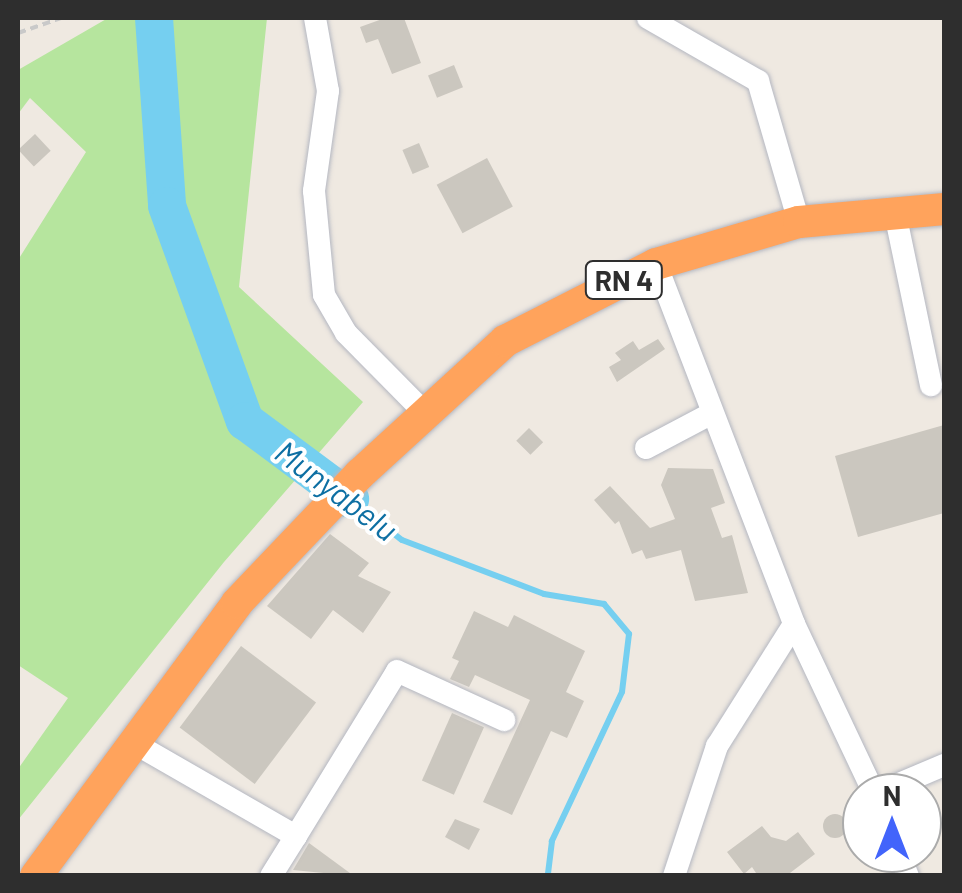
<!DOCTYPE html>
<html>
<head>
<meta charset="utf-8">
<style>
	body { margin:0 }
	#map { position:relative; width:962px; height:893px; overflow:hidden; background:#efe9e1; font-family:Barlow,sans-serif }
	div>[style] { position:absolute }
	.green>* { inset:0; background:#b6e59e }
	.stream>* { height:6px; margin:-3px; padding:0 3px; transform-origin:3px; border-radius:3px; background:#75cff0 }
	.river>* { height:38px; margin:-19px; padding:0 19px; transform-origin:19px; border-radius:19px; background:#75cff0 }
	.building>* { inset:0; background:#cbc7bf; transform-origin:0 0 }
	.round { border-radius:50% }
	.path>* { height:4px; margin-top:-2px; transform-origin:0; background:repeating-linear-gradient(90deg,#c9c9c9 0 8px,transparent 0 13px) }
	.roads { filter:drop-shadow(0 0 2px #b4b7c1) drop-shadow(0 0 2px #b4b7c1) }
	.minor>* { height:22px; margin:-11px; padding:0 11px; transform-origin:11px; border-radius:11px; background:#fff }
	.highway>* { height:32px; margin:-16px; padding:0 16px; transform-origin:16px; border-radius:16px; background:#ffa35c }
	span { translate:-50% -50%; white-space:nowrap; text-align:center; line-height:1.15; -webkit-text-stroke:8px #fff; paint-order:stroke }
	.shield-label span { padding:2px 8px; background:#fff; border:2px solid; border-radius:8px; -webkit-text-stroke-width:0 }
	.shield-label { font-size:28px; color:#2e2e2e; font-weight:700 }
	.water-label { font-size:32px; color:#0d6fa3; font-style:italic }
	.frame { position:absolute; inset:0; border:20px solid #2e2e2e; pointer-events:none }
	.north { position:absolute; left:842px; top:773px; width:100px; height:100px; box-sizing:border-box; background:#fff; border:2px solid #ababab; border-radius:50%; rotate:0deg; font-size:28px; font-weight:700; line-height:40px; text-align:center; color:#2e2e2e }
	.north::after { content:''; display:block; margin:auto; width:35px; height:45px; background:#4264fb; clip-path:polygon(50% 0,100% 100%,50% 72%,0 100%) }
</style>
</head>
<body>
<div id="map">
	<div class="green">
		<div style="clip-path:polygon(108px 18px,267px 18px,239px 287px,363px 402px,224px 562px,18px 820px,18px 769px,68px 698px,18px 665px,18px 260px,86px 152px,30px 98px,18px 114px,18px 70px)"></div>
	</div>
	<div class="stream">
		<div style="left:352px;top:501px;width:63px;rotate:38deg"></div>
		<div style="left:402px;top:540px;width:152px;rotate:20.8deg"></div>
		<div style="left:544px;top:594px;width:61px;rotate:9.5deg"></div>
		<div style="left:604px;top:604px;width:39px;rotate:50deg"></div>
		<div style="left:629px;top:634px;width:58px;rotate:96.9deg"></div>
		<div style="left:622px;top:692px;width:165px;rotate:115.2deg"></div>
		<div style="left:552px;top:841px;width:35px;rotate:97deg"></div>
	</div>
	<div class="river">
		<div style="left:154px;top:18px;width:188px;rotate:86deg"></div>
		<div style="left:167px;top:206px;width:229px;rotate:70.1deg"></div>
		<div style="left:245px;top:421px;width:131px;rotate:36.6deg"></div>
	</div>
	<div class="building">
		<div style="clip-path:polygon(385px 18px,404px 18px,421px 63px,392px 74px,378px 39px,366px 43px,360px 27px)"></div>
		<div style="left:454px;top:65px;width:24px;height:28px;rotate:68deg"></div>
		<div style="left:35px;top:134px;width:23px;height:23px;rotate:47deg"></div>
		<div style="left:419px;top:143px;width:26px;height:18px;rotate:67deg"></div>
		<div style="left:487px;top:158px;width:55px;height:57px;rotate:62deg"></div>
		<div style="clip-path:polygon(658px 339px,665px 349px,617px 382px,609px 367px,621px 360px,615px 353px,633px 341px,639px 350px)"></div>
		<div style="clip-path:polygon(944px 425px,944px 513px,858px 537px,835px 456px)"></div>
		<div style="left:529px;top:428px;width:20px;height:18px;rotate:45deg"></div>
		<div style="clip-path:polygon(668px 468px,713px 469px,725px 503px,711px 508px,722px 538px,732px 535px,748px 593px,695px 601px,681px 550px,646px 559px,642px 550px,632px 554px,619px 521px,615px 524px,594px 500px,610px 486px,650px 528px,675px 519px,661px 485px)"></div>
		<div style="clip-path:polygon(330px 534px,369px 563px,358px 576px,391px 592px,363px 633px,333px 610px,311px 639px,267px 606px)"></div>
		<div style="clip-path:polygon(474px 611px,508px 627px,514px 615px,585px 651px,566px 692px,584px 701px,567px 738px,551px 731px,512px 815px,483px 802px,530px 700px,475px 675px,469px 687px,450px 679px,459px 661px,452px 658px)"></div>
		<div style="left:241px;top:646px;width:94px;height:102px;rotate:37deg"></div>
		<div style="left:452px;top:713px;width:35px;height:74px;rotate:24deg"></div>
		<div class="round" style="left:823px;top:814px;width:24px;height:24px"></div>
		<div style="clip-path:polygon(455px 819px,480px 829px,469px 850px,445px 837px)"></div>
		<div style="clip-path:polygon(762px 826px,771px 837px,786px 841px,798px 832px,815px 854px,786px 876px,758px 876px,752px 867px,744px 874px,727px 852px)"></div>
		<div style="clip-path:polygon(309px 843px,354px 876px,293px 870px)"></div>
	</div>
	<div class="path">
		<div style="left:18px;top:33px;width:46px;rotate:-19.2deg"></div>
	</div>
	<div class="roads">
		<div class="minor">
			<div style="left:315px;top:18px;width:74px;rotate:79.9deg"></div>
			<div style="left:328px;top:91px;width:101px;rotate:98deg"></div>
			<div style="left:314px;top:191px;width:104px;rotate:84.5deg"></div>
			<div style="left:324px;top:295px;width:44px;rotate:59.9deg"></div>
			<div style="left:346px;top:333px;width:112px;rotate:45.4deg"></div>
			<div style="left:648px;top:18px;width:127px;rotate:29.8deg"></div>
			<div style="left:758px;top:81px;width:147px;rotate:73.8deg"></div>
			<div style="left:895px;top:213px;width:176px;rotate:78.2deg"></div>
			<div style="left:656px;top:264px;width:386px;rotate:69deg"></div>
			<div style="left:794px;top:624px;width:187px;rotate:64.7deg"></div>
			<div style="left:646px;top:448px;width:75px;rotate:-27.9deg"></div>
			<div style="left:134px;top:743px;width:187px;rotate:29.9deg"></div>
			<div style="left:296px;top:836px;width:193px;rotate:-58.5deg"></div>
			<div style="left:397px;top:671px;width:118px;rotate:24.6deg"></div>
			<div style="left:878px;top:793px;width:72px;rotate:-23deg"></div>
			<div style="left:899px;top:853px;width:25px;rotate:69deg"></div>
			<div style="left:271px;top:876px;width:47px;rotate:-58deg"></div>
			<div style="left:674px;top:876px;width:137px;rotate:-71.7deg"></div>
			<div style="left:717px;top:746px;width:144px;rotate:-57.7deg"></div>
		</div>
		<div class="highway">
			<div style="left:36px;top:876px;width:339px;rotate:-53.6deg"></div>
			<div style="left:237px;top:603px;width:178px;rotate:-46.4deg"></div>
			<div style="left:360px;top:474px;width:197px;rotate:-42.5deg"></div>
			<div style="left:505px;top:341px;width:169px;rotate:-27deg"></div>
			<div style="left:656px;top:264px;width:149px;rotate:-16.4deg"></div>
			<div style="left:799px;top:222px;width:146px;rotate:-5.1deg"></div>
		</div>
	</div>
	<div class="shield-label">
		<span style="left:624px;top:280px">RN 4</span>
	</div>
	<div class="water-label">
		<span style="left:337px;top:490px;rotate:37deg">Munyabelu</span>
	</div>
	<div class="frame"></div>
	<div class="north">N</div>
</div>
</body>
</html>
